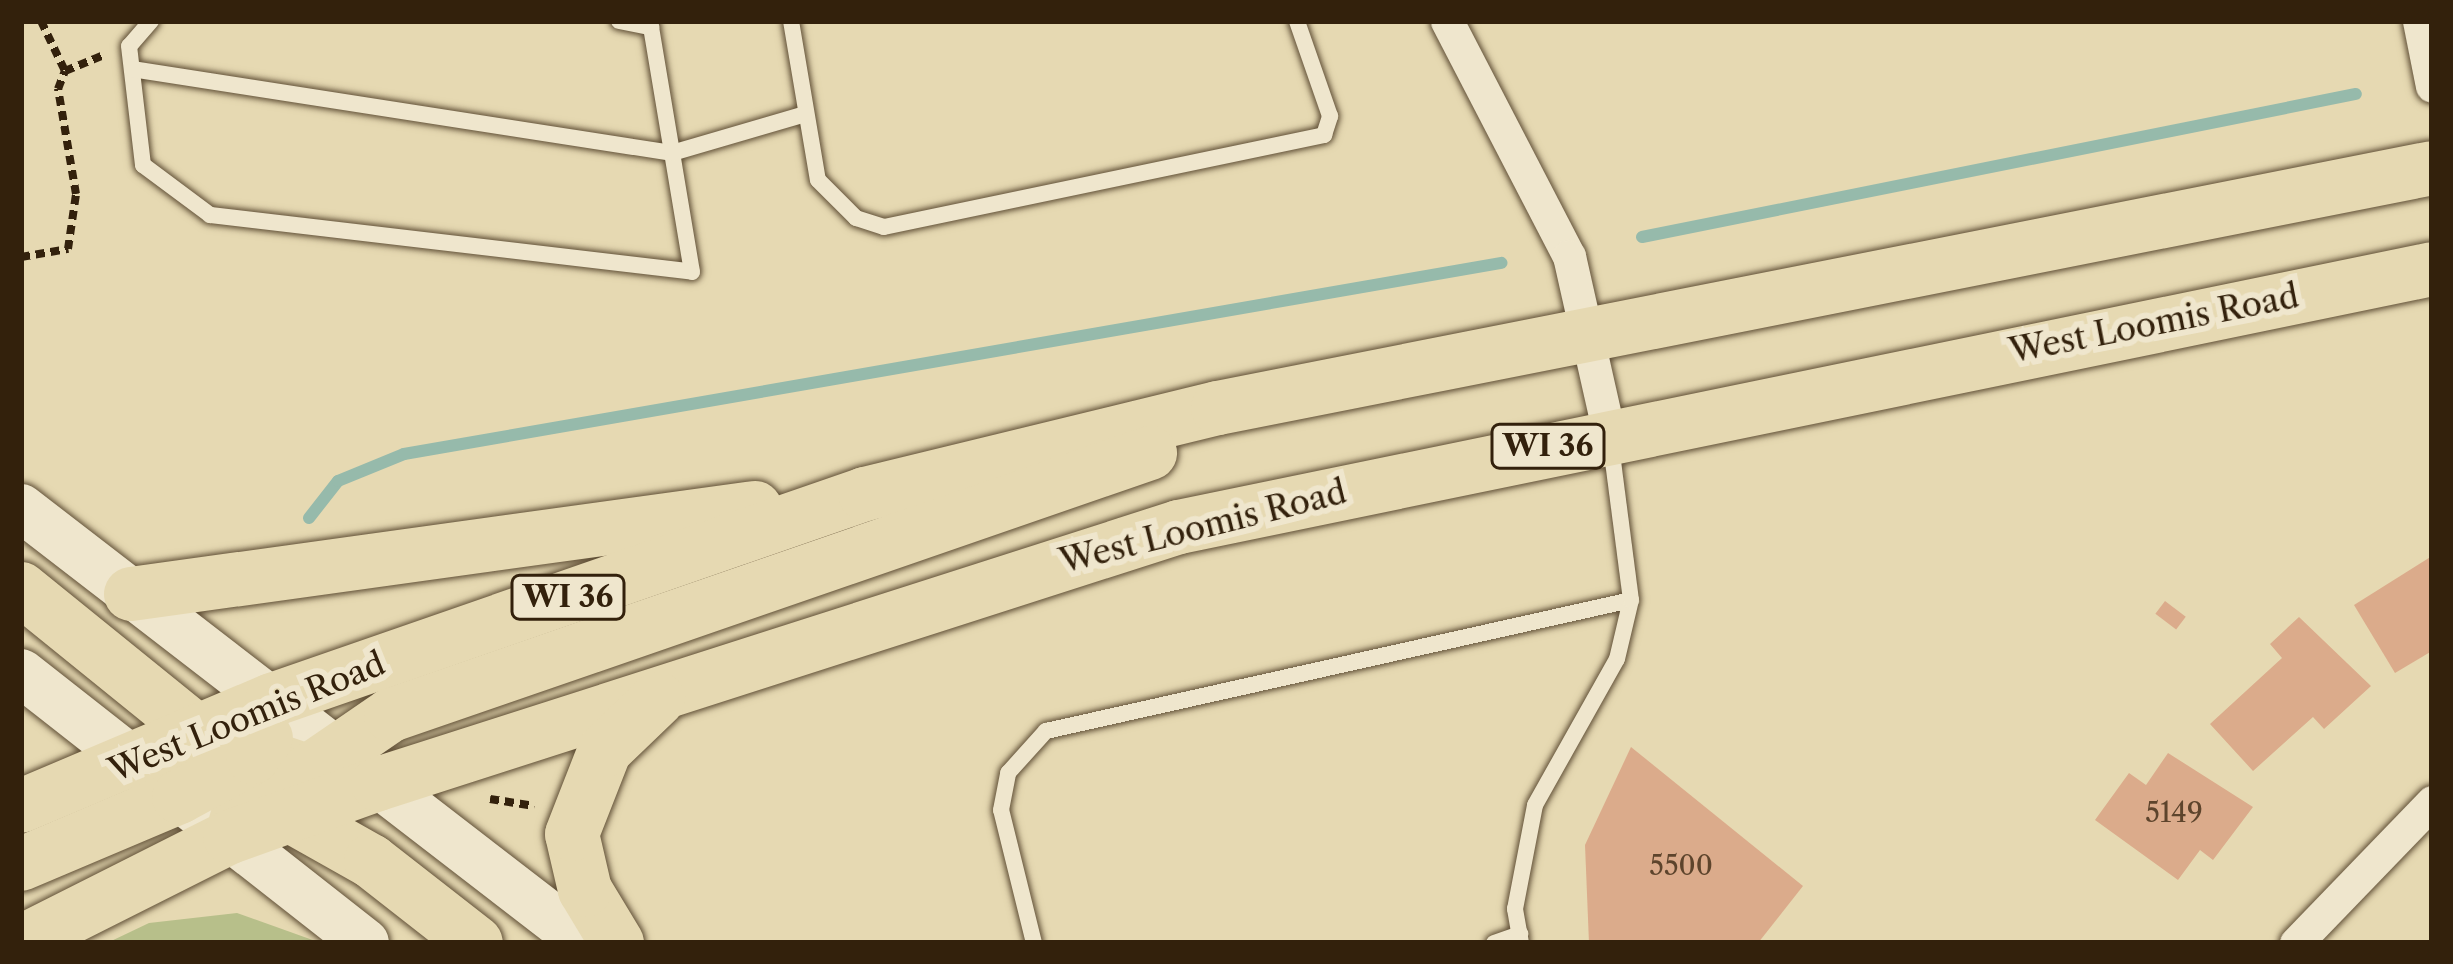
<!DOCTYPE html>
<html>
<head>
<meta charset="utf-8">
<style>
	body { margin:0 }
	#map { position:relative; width:2453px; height:964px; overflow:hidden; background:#e6d9b2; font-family:"Libre Caslon Text",serif }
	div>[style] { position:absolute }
	.green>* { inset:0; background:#b7bf8a }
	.stream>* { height:12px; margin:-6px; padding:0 6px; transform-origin:6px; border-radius:6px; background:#96baab }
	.building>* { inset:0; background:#dbab8b; transform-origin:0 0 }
	.path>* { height:8px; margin-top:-4px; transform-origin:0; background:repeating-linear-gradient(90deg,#33210c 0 9px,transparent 0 15px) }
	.roads { filter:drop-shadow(0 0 3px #604f36) drop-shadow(0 0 3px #604f36) }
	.lane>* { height:16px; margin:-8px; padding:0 8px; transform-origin:8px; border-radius:8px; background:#efe6cd }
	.street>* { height:33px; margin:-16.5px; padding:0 16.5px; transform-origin:16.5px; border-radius:16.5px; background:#efe6cd }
	.secondary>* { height:48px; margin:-24px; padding:0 24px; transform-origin:24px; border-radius:24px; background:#efe6cd }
	.primary>* { height:54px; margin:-27px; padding:0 27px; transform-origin:27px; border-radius:27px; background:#e6d9b2 }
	span { translate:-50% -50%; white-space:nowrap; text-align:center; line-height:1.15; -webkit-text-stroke:12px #efe6cd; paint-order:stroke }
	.number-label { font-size:27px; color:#5d442c }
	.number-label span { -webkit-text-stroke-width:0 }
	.shield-label span { padding:3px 9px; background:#efe6cd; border:3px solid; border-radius:9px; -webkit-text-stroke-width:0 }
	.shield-label { font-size:30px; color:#33210c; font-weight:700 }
	.street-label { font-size:33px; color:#33210c }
	.frame { position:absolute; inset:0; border:24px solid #33210c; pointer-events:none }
</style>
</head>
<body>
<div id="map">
	<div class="green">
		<div style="clip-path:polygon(237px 913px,321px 943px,107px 943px,149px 923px)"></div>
	</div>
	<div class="stream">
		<div style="left:1642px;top:237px;width:728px;rotate:-11.33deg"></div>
		<div style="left:309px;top:518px;width:47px;rotate:-51.9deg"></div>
		<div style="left:338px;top:481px;width:71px;rotate:-22.2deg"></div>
		<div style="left:404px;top:454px;width:1114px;rotate:-9.88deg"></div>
	</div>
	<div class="building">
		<div style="clip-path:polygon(2432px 556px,2432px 651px,2395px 673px,2354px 605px)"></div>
		<div style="left:2165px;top:601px;width:26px;height:16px;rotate:37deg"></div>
		<div style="clip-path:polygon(2299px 617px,2371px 686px,2324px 729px,2313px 717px,2253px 771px,2210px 724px,2282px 658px,2270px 644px)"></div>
		<div style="clip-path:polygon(1631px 747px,1803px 886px,1758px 943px,1589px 943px,1585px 845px)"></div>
		<div style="clip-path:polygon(2168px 753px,2253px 807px,2213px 860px,2200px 850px,2178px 880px,2095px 820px,2129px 773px,2146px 785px)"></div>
	</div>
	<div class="path">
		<div style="left:41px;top:21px;width:55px;rotate:64.4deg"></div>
		<div style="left:21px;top:257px;width:48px;rotate:-9.7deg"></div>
		<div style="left:68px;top:249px;width:56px;rotate:-81.7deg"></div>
		<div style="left:76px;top:194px;width:107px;rotate:-99.7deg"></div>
		<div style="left:58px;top:89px;width:19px;rotate:-69deg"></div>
		<div style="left:65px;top:71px;width:42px;rotate:-22.3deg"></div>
		<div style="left:490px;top:799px;width:45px;rotate:9deg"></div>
	</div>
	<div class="roads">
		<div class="lane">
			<div style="left:151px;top:21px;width:33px;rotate:131deg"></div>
			<div style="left:129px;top:46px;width:120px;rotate:83.3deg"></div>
			<div style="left:143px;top:165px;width:84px;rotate:36.7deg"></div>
			<div style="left:210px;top:215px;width:485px;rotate:6.7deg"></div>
			<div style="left:692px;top:272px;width:254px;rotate:-99.5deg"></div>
			<div style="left:619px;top:21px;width:33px;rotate:11deg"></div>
			<div style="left:791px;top:21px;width:161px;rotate:80.4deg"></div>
			<div style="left:818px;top:180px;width:54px;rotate:45deg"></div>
			<div style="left:856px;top:218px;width:29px;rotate:18deg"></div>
			<div style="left:884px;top:227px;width:450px;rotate:-11.8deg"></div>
			<div style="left:1324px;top:135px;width:20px;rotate:-72deg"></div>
			<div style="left:1330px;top:116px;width:101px;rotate:-109.2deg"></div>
			<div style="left:132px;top:69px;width:546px;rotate:8.84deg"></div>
			<div style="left:672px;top:153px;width:139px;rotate:-16.3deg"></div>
			<div style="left:1034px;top:943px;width:137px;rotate:-103.9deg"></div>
			<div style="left:1001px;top:810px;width:38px;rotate:-79deg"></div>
			<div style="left:1008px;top:773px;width:57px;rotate:-47.9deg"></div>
			<div style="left:1046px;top:731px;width:599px;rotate:-12.62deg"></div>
			<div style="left:1494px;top:943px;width:28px;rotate:-19deg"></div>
			<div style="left:1521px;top:943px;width:35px;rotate:-100deg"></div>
			<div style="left:1515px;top:909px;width:106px;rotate:-79.1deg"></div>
			<div style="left:1535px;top:805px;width:167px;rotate:-60.7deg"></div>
			<div style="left:1617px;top:659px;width:61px;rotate:-76.7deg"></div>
			<div style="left:1631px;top:600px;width:155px;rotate:-97.4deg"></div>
		</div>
		<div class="street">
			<div style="left:1447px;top:21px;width:265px;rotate:62.6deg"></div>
			<div style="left:1569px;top:256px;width:181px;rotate:77.3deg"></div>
			<div style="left:2419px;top:21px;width:66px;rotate:78.7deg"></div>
			<div style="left:2296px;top:943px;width:196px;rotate:-46deg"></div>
		</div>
		<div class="secondary">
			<div style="left:21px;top:508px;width:712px;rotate:37.64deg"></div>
			<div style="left:21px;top:673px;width:437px;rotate:38.1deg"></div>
		</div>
		<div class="primary">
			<div style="left:21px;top:589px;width:232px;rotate:39deg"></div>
			<div style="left:201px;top:735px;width:131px;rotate:18.7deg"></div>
			<div style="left:131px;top:594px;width:630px;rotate:-7.85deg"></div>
			<div style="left:21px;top:806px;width:272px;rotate:-22.9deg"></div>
			<div style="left:272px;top:700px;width:628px;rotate:-19.16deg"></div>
			<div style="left:865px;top:494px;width:363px;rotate:-13.7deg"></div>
			<div style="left:1218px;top:408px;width:1237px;rotate:-11.18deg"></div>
			<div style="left:275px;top:807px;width:110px;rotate:29.4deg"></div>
			<div style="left:371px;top:861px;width:133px;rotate:38deg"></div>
			<div style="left:236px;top:821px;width:188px;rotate:-34.4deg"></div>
			<div style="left:391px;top:715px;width:803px;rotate:-19.04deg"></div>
			<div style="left:21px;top:864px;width:172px;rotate:-23deg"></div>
			<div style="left:179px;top:797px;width:84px;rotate:-28.4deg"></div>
			<div style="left:253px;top:757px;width:23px;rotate:-56deg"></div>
			<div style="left:21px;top:942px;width:234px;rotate:-26.7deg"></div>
			<div style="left:230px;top:837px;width:157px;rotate:-19.7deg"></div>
			<div style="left:378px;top:784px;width:841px;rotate:-17.79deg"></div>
			<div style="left:1179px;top:527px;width:1279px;rotate:-11.63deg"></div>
			<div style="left:617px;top:943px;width:62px;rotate:-121.1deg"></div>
			<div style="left:585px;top:890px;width:57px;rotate:-103.1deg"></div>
			<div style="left:572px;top:834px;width:90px;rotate:-68.6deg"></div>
			<div style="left:605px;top:750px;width:74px;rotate:-43.9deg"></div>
		</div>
	</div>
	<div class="number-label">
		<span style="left:2174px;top:813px">5149</span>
		<span style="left:1681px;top:866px">5500</span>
	</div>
	<div class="shield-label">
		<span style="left:1548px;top:446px">WI 36</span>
		<span style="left:568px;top:597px">WI 36</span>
	</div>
	<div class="street-label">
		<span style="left:2154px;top:324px;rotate:-11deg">West Loomis Road</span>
		<span style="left:1203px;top:527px;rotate:-14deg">West Loomis Road</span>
		<span style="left:247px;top:717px;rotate:-22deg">West Loomis Road</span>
	</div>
	<div class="frame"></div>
</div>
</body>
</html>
